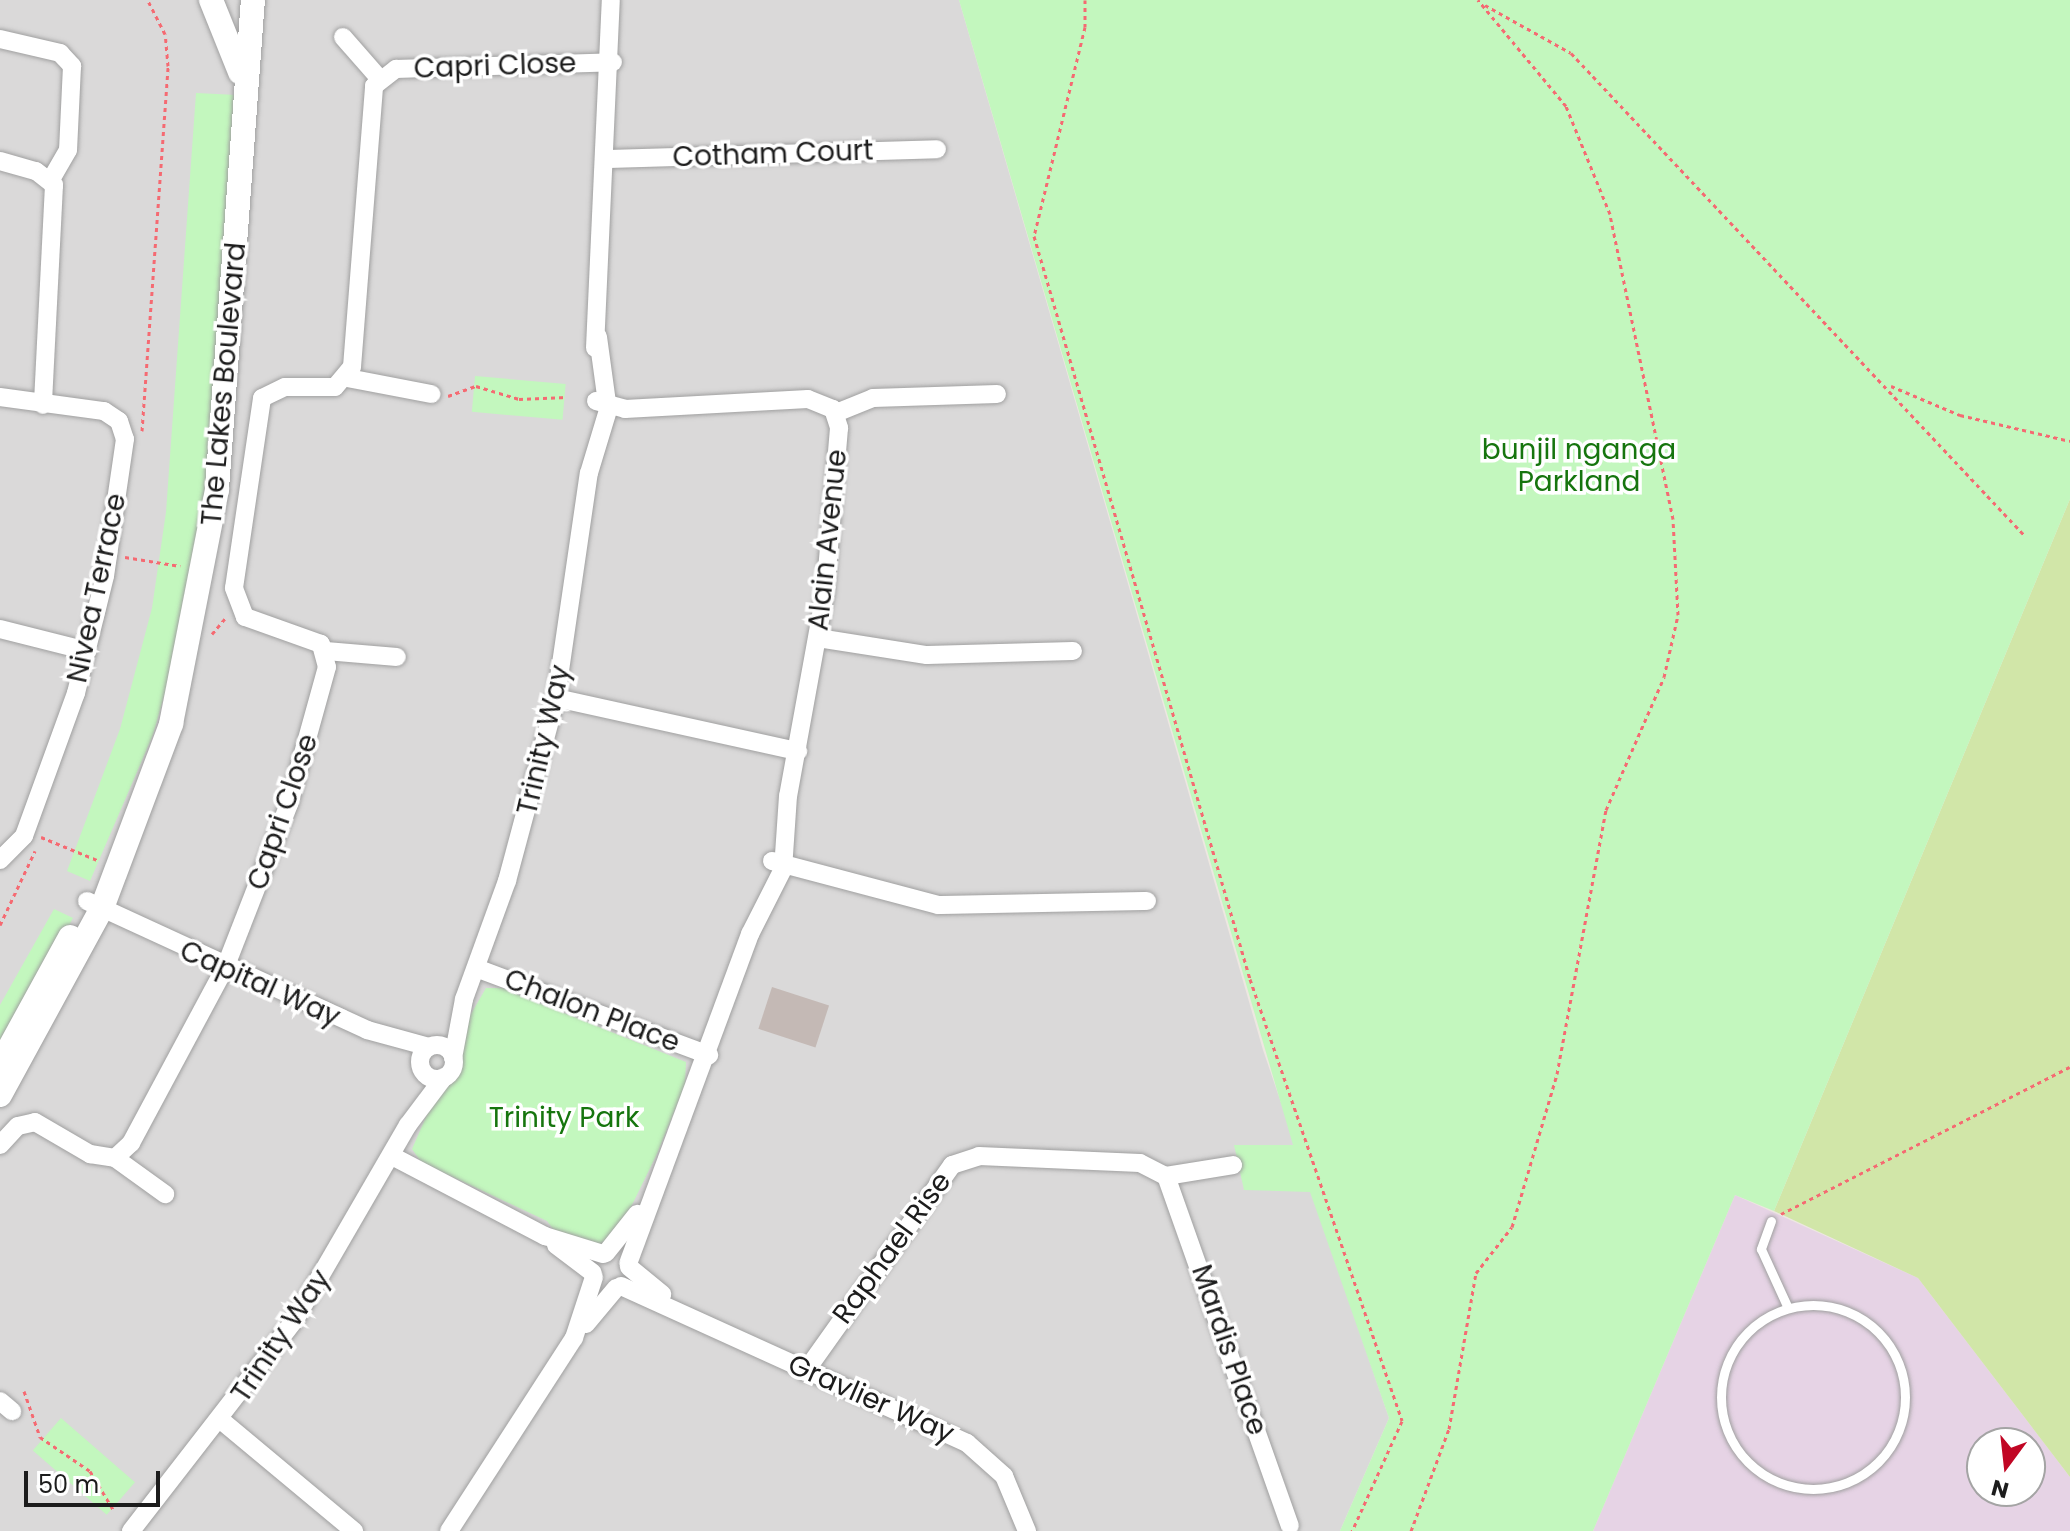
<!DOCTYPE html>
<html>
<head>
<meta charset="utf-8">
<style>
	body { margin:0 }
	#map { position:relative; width:2070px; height:1531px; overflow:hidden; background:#ede7e1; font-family:Poppins,sans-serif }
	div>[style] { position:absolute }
	.residential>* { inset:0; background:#dad9d9 }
	.industrial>* { inset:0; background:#e6d3e5 }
	.grass>* { inset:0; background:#d1e6a8 }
	.park>* { inset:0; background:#c3f7be; transform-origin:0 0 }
	.building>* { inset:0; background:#c4b9b5; transform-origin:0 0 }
	.path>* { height:3px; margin-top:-1.5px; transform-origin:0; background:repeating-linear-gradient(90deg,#f56a72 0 4px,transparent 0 8px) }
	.roads { filter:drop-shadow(0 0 2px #a0a0a0) drop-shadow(0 0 2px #a0a0a0) }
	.service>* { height:9px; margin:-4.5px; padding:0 4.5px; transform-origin:4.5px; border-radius:4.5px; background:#fff }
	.service>.ring { margin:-4.5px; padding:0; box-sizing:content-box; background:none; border:9px solid #fff; border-radius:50% }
	.minor>* { height:18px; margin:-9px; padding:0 9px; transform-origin:9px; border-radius:9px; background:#fff }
	.minor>.ring { margin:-9px; padding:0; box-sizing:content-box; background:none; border:18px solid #fff; border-radius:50% }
	.tertiary>* { height:24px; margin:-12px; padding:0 12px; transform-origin:12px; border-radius:12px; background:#fff }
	span { translate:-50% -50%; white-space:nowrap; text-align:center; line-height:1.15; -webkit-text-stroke:7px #fff; paint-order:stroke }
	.street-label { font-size:28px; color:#1c1c1c }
	.park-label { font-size:28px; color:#16750e }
	.north { position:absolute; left:1966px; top:1427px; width:80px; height:80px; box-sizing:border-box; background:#fff; border:2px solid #a4a4a4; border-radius:50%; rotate:195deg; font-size:22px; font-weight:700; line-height:32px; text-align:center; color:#1c1c1c }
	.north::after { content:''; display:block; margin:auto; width:28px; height:36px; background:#c10624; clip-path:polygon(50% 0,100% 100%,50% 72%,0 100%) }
	.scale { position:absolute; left:24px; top:1471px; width:136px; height:36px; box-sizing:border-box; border:4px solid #1c1c1c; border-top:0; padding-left:10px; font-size:24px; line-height:28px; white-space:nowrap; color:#1c1c1c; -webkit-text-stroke:6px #fff; paint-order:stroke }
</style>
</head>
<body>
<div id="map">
	<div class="residential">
		<div style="clip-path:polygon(0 0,959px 0,1263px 1050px,1389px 1418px,1340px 1531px,0 1531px)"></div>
	</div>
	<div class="industrial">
		<div style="clip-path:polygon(evenodd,1735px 1195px,1918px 1278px,2070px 1477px,2070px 1531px,1593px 1531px,1735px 1195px,1982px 1443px,2030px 1443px,2030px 1491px,1982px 1491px,1982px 1443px)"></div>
	</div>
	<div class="grass">
		<div style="clip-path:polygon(2070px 499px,2070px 1477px,1918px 1278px,1774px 1211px)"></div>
	</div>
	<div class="park">
		<div style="clip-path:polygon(959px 0,2070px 0,2070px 499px,1774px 1211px,1735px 1195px,1593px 1531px,1340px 1531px,1389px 1418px,1310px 1192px,1244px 1190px,1234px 1145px,1293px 1145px)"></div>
		<div style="clip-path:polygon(196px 93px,237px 95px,212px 446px,186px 619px,153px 735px,90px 881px,67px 871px,120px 729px,152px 608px,166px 512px)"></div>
		<div style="left:475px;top:376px;width:91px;height:36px;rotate:5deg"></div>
		<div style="clip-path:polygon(54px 909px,73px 918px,0 1054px,0 1005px)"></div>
		<div style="clip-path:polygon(486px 988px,502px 988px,686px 1062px,685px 1085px,657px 1154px,627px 1215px,601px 1246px,556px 1233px,547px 1221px,421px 1162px,412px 1149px,436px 1094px,461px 1069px,464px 1026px)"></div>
		<div style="left:61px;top:1418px;width:98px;height:43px;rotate:41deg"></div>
	</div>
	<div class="building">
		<div style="left:772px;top:987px;width:60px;height:44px;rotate:18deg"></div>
	</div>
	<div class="path">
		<div style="left:1085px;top:0;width:27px;rotate:90deg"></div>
		<div style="left:1085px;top:27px;width:215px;rotate:103.7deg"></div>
		<div style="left:1034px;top:236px;width:774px;rotate:73.79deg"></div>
		<div style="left:1250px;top:979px;width:467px;rotate:71deg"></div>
		<div style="left:1402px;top:1421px;width:121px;rotate:114.4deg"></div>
		<div style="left:1485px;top:5px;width:98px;rotate:29.2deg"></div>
		<div style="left:1571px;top:53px;width:663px;rotate:46.77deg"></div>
		<div style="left:1891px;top:386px;width:75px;rotate:22.8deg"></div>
		<div style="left:1960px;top:415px;width:113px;rotate:13.3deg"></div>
		<div style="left:448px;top:396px;width:30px;rotate:-20deg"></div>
		<div style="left:476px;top:386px;width:45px;rotate:16.8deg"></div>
		<div style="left:519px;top:399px;width:48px;rotate:-2.4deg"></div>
		<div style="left:142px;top:431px;width:366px;rotate:-85.9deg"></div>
		<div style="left:168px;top:66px;width:32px;rotate:-95deg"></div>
		<div style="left:165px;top:34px;width:38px;rotate:-117deg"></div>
		<div style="left:125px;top:557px;width:56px;rotate:9.3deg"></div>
		<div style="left:212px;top:634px;width:23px;rotate:-50deg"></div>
		<div style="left:41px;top:837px;width:61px;rotate:22.3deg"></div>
		<div style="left:0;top:925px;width:82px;rotate:-64.7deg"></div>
		<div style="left:1781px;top:1214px;width:324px;rotate:-27deg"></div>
		<div style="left:24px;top:1391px;width:49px;rotate:70.8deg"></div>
		<div style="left:40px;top:1437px;width:60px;rotate:34.2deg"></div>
		<div style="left:90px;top:1471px;width:47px;rotate:59deg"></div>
		<div style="left:1411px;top:1531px;width:109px;rotate:-69.6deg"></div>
		<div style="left:1449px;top:1429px;width:158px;rotate:-80.2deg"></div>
		<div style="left:1476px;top:1273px;width:58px;rotate:-52deg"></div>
		<div style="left:1512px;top:1227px;width:159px;rotate:-73.6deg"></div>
		<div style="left:1557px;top:1074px;width:269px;rotate:-79.5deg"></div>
		<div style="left:1606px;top:810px;width:145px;rotate:-66.4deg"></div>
		<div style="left:1664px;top:677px;width:64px;rotate:-77.3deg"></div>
		<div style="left:1678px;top:615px;width:96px;rotate:-93deg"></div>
		<div style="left:1673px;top:519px;width:311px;rotate:-101.7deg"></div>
		<div style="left:1610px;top:214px;width:117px;rotate:-112.2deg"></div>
		<div style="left:1566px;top:106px;width:138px;rotate:-129.7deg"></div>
	</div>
	<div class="roads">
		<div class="service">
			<div style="left:1771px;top:1221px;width:30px;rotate:110deg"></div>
			<div style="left:1761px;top:1249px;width:65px;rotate:65.4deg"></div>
			<div class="ring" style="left:1721px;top:1305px;width:175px;height:175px"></div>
		</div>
		<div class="minor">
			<div style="left:343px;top:37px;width:55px;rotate:48.7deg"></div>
			<div style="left:0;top:39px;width:62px;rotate:13.1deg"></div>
			<div style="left:60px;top:53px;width:18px;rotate:47deg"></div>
			<div style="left:72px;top:66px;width:84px;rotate:92.7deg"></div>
			<div style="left:68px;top:150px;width:34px;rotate:120deg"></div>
			<div style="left:609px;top:159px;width:328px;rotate:-1.7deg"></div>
			<div style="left:0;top:161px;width:37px;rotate:16deg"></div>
			<div style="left:36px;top:171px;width:23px;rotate:38deg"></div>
			<div style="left:54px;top:185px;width:220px;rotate:92.9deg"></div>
			<div style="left:595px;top:348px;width:348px;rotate:-87.4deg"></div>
			<div style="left:348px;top:378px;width:85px;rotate:10.9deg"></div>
			<div style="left:0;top:397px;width:105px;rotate:7.7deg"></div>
			<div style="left:104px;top:411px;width:18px;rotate:34deg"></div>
			<div style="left:119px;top:421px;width:19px;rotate:72deg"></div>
			<div style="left:125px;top:439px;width:138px;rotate:98.3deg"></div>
			<div style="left:105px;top:576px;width:121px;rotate:103.9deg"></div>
			<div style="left:76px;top:693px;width:152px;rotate:110deg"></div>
			<div style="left:24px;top:836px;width:34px;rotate:135deg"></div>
			<div style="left:596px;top:401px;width:30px;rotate:15deg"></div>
			<div style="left:625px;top:409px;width:183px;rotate:-3.1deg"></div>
			<div style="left:808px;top:399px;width:27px;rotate:22deg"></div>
			<div style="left:833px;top:409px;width:20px;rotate:72deg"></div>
			<div style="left:839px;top:428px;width:166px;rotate:94.8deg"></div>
			<div style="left:825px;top:593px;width:206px;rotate:100.3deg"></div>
			<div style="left:788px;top:796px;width:73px;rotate:93.9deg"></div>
			<div style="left:783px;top:869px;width:73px;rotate:116.9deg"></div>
			<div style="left:750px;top:934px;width:351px;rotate:110.3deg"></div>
			<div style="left:836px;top:413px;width:40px;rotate:-22deg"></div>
			<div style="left:873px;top:398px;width:124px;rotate:-1.8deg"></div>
			<div style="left:0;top:629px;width:90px;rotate:14.2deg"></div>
			<div style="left:818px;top:638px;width:110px;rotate:8.9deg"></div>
			<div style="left:927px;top:655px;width:146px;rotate:-1.6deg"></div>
			<div style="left:326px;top:651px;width:71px;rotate:4.8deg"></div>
			<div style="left:556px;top:698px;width:248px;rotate:12.4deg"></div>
			<div style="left:772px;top:861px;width:172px;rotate:14.8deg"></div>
			<div style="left:938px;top:905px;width:209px;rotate:-1.1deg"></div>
			<div style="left:87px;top:901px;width:308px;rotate:24.7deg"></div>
			<div style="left:367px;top:1030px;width:64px;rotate:15.3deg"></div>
			<div style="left:476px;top:968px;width:249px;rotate:20.5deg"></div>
			<div class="ring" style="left:420px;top:1045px;width:16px;height:16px"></div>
			<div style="left:453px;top:1058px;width:60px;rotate:-79.4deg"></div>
			<div style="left:464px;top:999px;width:126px;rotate:-70deg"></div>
			<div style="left:507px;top:881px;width:189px;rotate:-75deg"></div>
			<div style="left:556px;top:698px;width:227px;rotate:-81.7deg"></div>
			<div style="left:589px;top:473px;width:66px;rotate:-73.2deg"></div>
			<div style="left:608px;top:410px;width:74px;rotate:-97.8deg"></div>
			<div style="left:0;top:1145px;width:26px;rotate:-47deg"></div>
			<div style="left:18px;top:1126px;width:17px;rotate:-13deg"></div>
			<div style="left:35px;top:1122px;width:64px;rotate:30.2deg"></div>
			<div style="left:90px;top:1154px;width:25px;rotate:9deg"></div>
			<div style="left:115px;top:1158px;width:62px;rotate:35.8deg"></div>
			<div style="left:392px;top:1156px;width:173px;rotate:27.6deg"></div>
			<div style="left:545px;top:1236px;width:61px;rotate:17.2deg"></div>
			<div style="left:115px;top:1158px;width:22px;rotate:-43deg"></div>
			<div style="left:131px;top:1143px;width:199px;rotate:-61.8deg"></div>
			<div style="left:225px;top:968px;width:176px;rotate:-68.7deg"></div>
			<div style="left:289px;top:804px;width:142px;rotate:-74.5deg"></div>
			<div style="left:327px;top:667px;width:24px;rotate:-105deg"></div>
			<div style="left:321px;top:644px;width:81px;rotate:-160.4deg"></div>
			<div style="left:245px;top:617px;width:31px;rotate:-111deg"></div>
			<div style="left:234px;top:588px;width:192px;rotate:-81.6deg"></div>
			<div style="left:262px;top:398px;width:25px;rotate:-26deg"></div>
			<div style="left:285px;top:387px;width:50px"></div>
			<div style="left:335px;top:387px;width:26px;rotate:-50deg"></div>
			<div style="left:352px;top:367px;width:282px;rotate:-85.5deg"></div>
			<div style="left:374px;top:86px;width:28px;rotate:-38deg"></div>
			<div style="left:396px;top:69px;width:217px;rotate:-1.8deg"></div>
			<div style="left:1166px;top:1176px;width:371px;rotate:70.5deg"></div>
			<div style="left:556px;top:1245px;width:46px;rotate:37.1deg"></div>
			<div style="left:606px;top:1253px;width:50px;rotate:-51.5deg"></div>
			<div style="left:629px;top:1267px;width:43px;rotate:39.3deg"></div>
			<div style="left:621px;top:1286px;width:380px;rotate:24.4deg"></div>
			<div style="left:967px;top:1443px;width:50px;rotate:41.7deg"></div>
			<div style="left:1004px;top:1476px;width:60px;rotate:67.3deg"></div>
			<div style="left:586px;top:1324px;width:47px;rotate:-50.2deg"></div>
			<div style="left:805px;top:1372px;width:254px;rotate:-54.6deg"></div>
			<div style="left:952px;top:1165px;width:28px;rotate:-18deg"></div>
			<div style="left:979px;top:1156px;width:161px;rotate:2.5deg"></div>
			<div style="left:1140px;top:1163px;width:29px;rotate:27deg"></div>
			<div style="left:1166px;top:1176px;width:68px;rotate:-9.3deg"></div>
			<div style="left:0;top:1401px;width:16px;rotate:40deg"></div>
			<div style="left:222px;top:1421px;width:172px;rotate:39.8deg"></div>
			<div style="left:131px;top:1531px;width:269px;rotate:-52.2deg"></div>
			<div style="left:296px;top:1318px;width:223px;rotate:-59.9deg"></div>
			<div style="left:408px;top:1125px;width:60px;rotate:-53.1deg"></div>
			<div style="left:449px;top:1531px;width:230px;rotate:-57.1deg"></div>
			<div style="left:574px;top:1338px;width:64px;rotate:-71.8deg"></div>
		</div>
		<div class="tertiary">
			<div style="left:211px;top:0;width:78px;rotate:68.1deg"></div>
			<div style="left:0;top:1065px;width:146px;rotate:-61.3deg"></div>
			<div style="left:0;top:1095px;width:213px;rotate:-61.4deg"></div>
			<div style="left:102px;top:908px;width:197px;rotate:-69.4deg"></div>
			<div style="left:171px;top:724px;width:239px;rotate:-78.9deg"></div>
			<div style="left:217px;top:489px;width:490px;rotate:-85.8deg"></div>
		</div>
	</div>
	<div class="street-label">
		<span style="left:495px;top:66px;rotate:-2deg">Capri Close</span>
		<span style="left:773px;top:154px;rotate:-2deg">Cotham Court</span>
		<span style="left:224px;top:384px;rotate:-85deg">The Lakes Boulevard</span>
		<span style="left:828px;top:540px;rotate:-84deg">Alain Avenue</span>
		<span style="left:97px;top:588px;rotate:-78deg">Nivea Terrace</span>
		<span style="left:544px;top:740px;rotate:-77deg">Trinity Way</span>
		<span style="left:283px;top:812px;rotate:-71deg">Capri Close</span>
		<span style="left:260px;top:984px;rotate:24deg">Capital Way</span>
		<span style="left:592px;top:1011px;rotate:21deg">Chalon Place</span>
		<span style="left:892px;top:1248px;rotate:-54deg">Raphael Rise</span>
		<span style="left:281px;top:1336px;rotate:-56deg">Trinity Way</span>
		<span style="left:1229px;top:1350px;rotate:71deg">Mardis Place</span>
		<span style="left:871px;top:1399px;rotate:24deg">Gravlier Way</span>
	</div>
	<div class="park-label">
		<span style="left:1579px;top:466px">bunjil nganga<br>Parkland</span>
		<span style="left:564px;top:1118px">Trinity Park</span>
	</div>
	<div class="north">N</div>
	<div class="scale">50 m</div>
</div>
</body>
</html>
